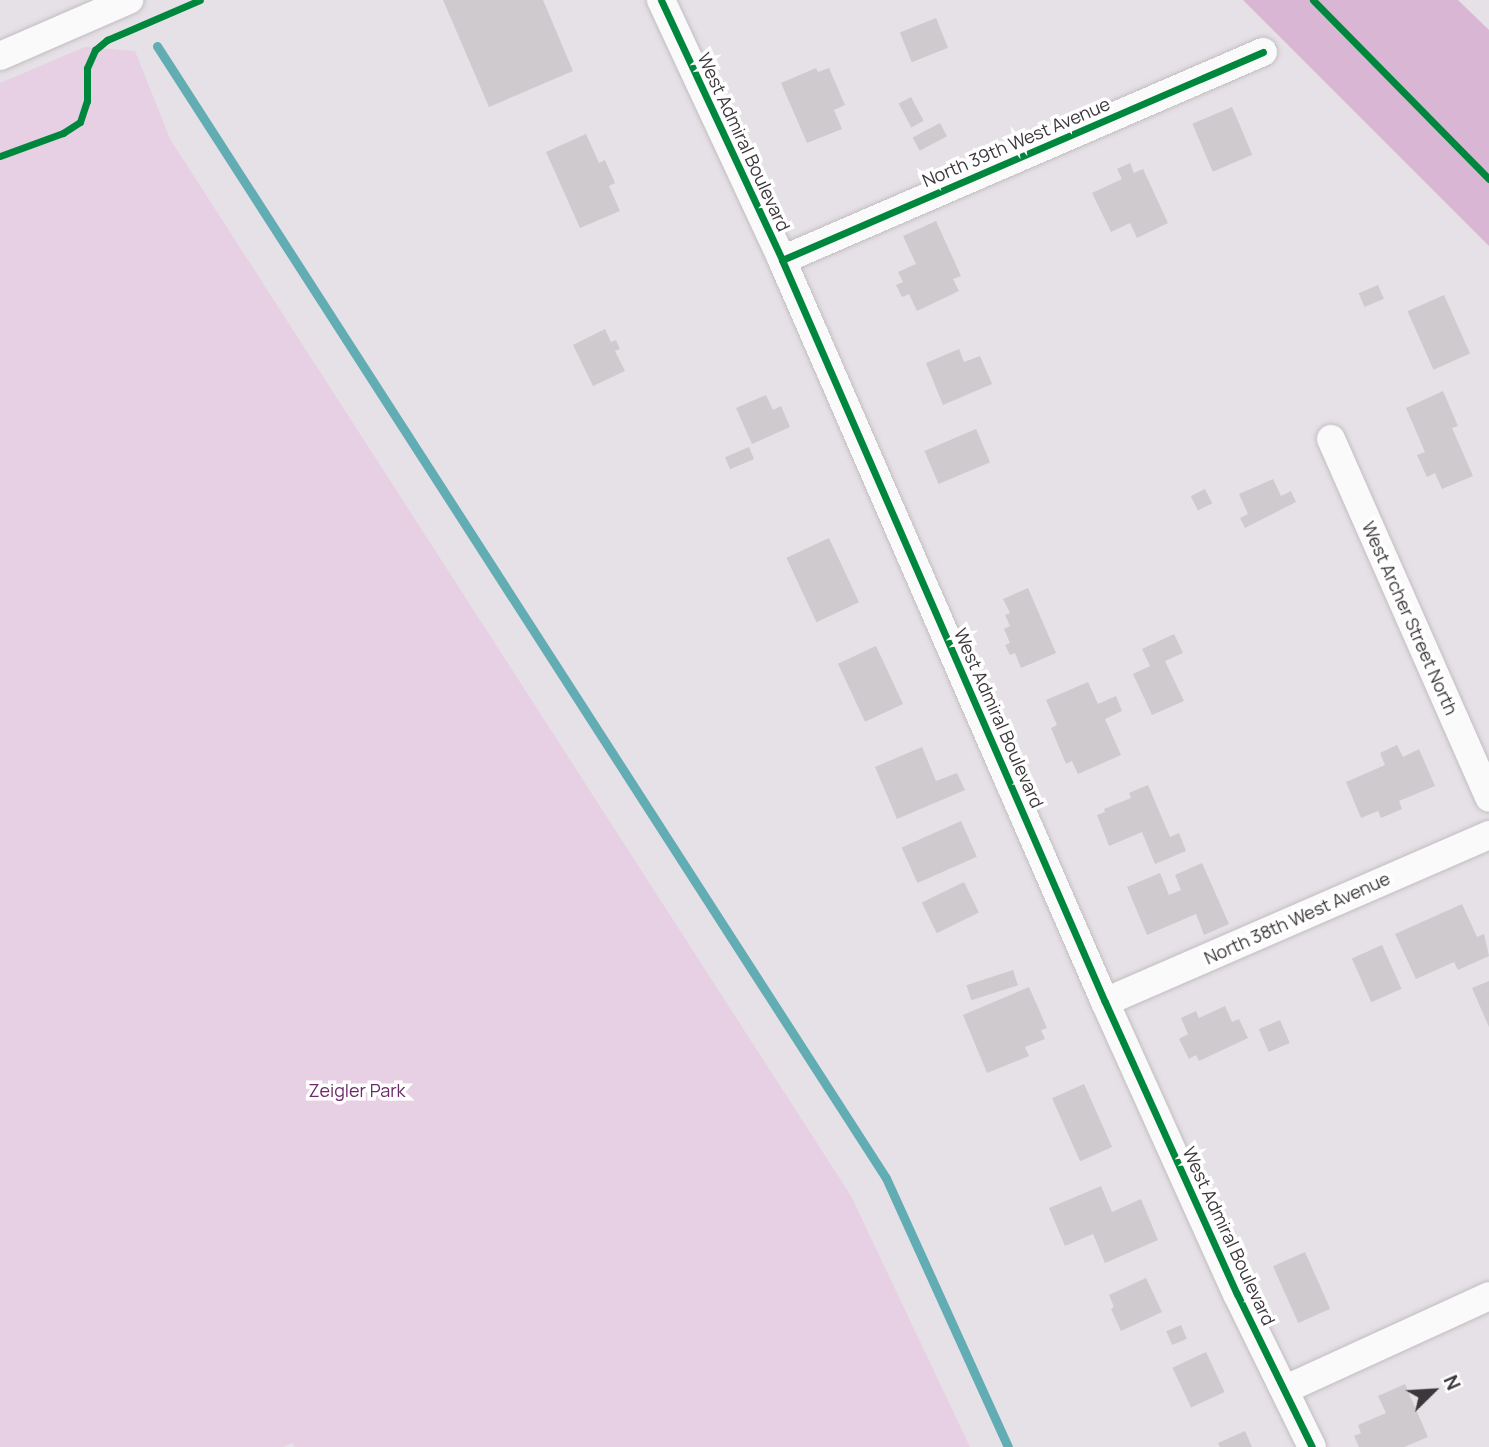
<!DOCTYPE html>
<html>
<head>
<meta charset="utf-8">
<style>
	body { margin:0 }
	#map { position:relative; width:1489px; height:1447px; overflow:hidden; background:#e6e1e6; font-family:Manrope,sans-serif }
	div>[style] { position:absolute }
	.green>* { inset:0; background:#e7cfe4 }
	.forest>* { inset:0; background:#d9b7d4 }
	.stream>* { height:9px; margin:-4.5px; padding:0 4.5px; transform-origin:4.5px; border-radius:4.5px; background:#62adb4 }
	.building>* { inset:0; background:#cecace; transform-origin:0 0 }
	.roads { filter:drop-shadow(0 0 2px #c1bdc1) drop-shadow(0 0 2px #c1bdc1) }
	.minor>* { height:28px; margin:-14px; padding:0 14px; transform-origin:14px; border-radius:14px; background:#fbfafb }
	.cycleway>* { height:7px; margin:-3.5px; padding:0 3.5px; transform-origin:3.5px; border-radius:3.5px; background:#00873e }
	span { translate:-50% -50%; white-space:nowrap; text-align:center; line-height:1.15; -webkit-text-stroke:7px #fff; paint-order:stroke }
	.street-label { font-size:18px; color:#3c373b }
	.park-label { font-size:18px; color:#6d2a68 }
	.north { position:absolute; left:1398px; top:1356px; width:70px; height:70px; -webkit-text-stroke:5px #fff; paint-order:stroke; rotate:66deg; font-size:19px; font-weight:700; line-height:28px; text-align:center; color:#3c373b }
	.north::after { content:''; display:block; margin:auto; width:24px; height:32px; background:#3c373b; clip-path:polygon(50% 0,100% 100%,50% 72%,0 100%) }
</style>
</head>
<body>
<div id="map">
	<div class="green">
		<div style="clip-path:polygon(85px 47px,135px 51px,170px 139px,851px 1196px,970px 1447px,295px 1447px,292px 1443px,283px 1447px,0 1447px,0 83px)"></div>
	</div>
	<div class="forest">
		<div style="clip-path:polygon(1243px 0,1458px 0,1489px 30px,1489px 246px)"></div>
	</div>
	<div class="stream">
		<div style="left:157px;top:46px;width:1346px;rotate:57.22deg"></div>
		<div style="left:886px;top:1178px;width:295px;rotate:65.6deg"></div>
	</div>
	<div class="building">
		<div style="clip-path:polygon(443px 0,543px 0,573px 71px,489px 107px)"></div>
		<div style="left:936px;top:18px;width:32px;height:39px;rotate:68deg"></div>
		<div style="clip-path:polygon(816px 68px,818px 72px,829px 68px,845px 105px,834px 110px,842px 129px,807px 143px,781px 83px)"></div>
		<div style="left:911px;top:97px;width:27px;height:14px;rotate:62deg"></div>
		<div style="left:1232px;top:107px;width:52px;height:43px;rotate:67deg"></div>
		<div style="left:940px;top:123px;width:15px;height:31px;rotate:62deg"></div>
		<div style="clip-path:polygon(586px 134px,599px 163px,605px 160px,615px 183px,609px 186px,620px 211px,580px 228px,546px 152px)"></div>
		<div style="clip-path:polygon(1130px 163px,1134px 173px,1143px 169px,1168px 223px,1137px 238px,1130px 223px,1111px 232px,1092px 193px,1122px 179px,1117px 169px)"></div>
		<div style="clip-path:polygon(936px 221px,961px 276px,953px 279px,959px 291px,917px 311px,909px 294px,902px 297px,896px 285px,903px 282px,898px 272px,916px 264px,903px 236px)"></div>
		<div style="left:1378px;top:285px;width:15px;height:21px;rotate:67deg"></div>
		<div style="left:1444px;top:295px;width:64px;height:40px;rotate:66deg"></div>
		<div style="clip-path:polygon(605px 329px,611px 342px,616px 340px,620px 349px,615px 351px,625px 371px,593px 386px,573px 345px)"></div>
		<div style="clip-path:polygon(959px 349px,964px 362px,980px 356px,992px 384px,943px 405px,926px 363px)"></div>
		<div style="clip-path:polygon(1443px 391px,1458px 426px,1452px 428px,1473px 476px,1442px 489px,1435px 473px,1427px 477px,1417px 455px,1425px 452px,1406px 408px)"></div>
		<div style="clip-path:polygon(766px 395px,773px 410px,781px 406px,790px 427px,752px 444px,736px 408px)"></div>
		<div style="left:976px;top:429px;width:36px;height:56px;rotate:67deg"></div>
		<div style="left:749px;top:447px;width:13px;height:26px;rotate:67deg"></div>
		<div style="clip-path:polygon(1273px 479px,1281px 496px,1291px 491px,1296px 502px,1245px 528px,1240px 518px,1248px 514px,1239px 494px)"></div>
		<div style="left:1205px;top:489px;width:16px;height:16px;rotate:63deg"></div>
		<div style="left:829px;top:538px;width:71px;height:47px;rotate:65deg"></div>
		<div style="clip-path:polygon(1028px 588px,1056px 653px,1021px 668px,1015px 653px,1010px 655px,1005px 645px,1010px 643px,1004px 629px,1010px 626px,1005px 615px,1010px 613px,1003px 599px)"></div>
		<div style="clip-path:polygon(1174px 634px,1183px 653px,1165px 661px,1184px 701px,1152px 715px,1133px 674px,1150px 666px,1142px 649px)"></div>
		<div style="left:876px;top:646px;width:64px;height:42px;rotate:65deg"></div>
		<div style="clip-path:polygon(1088px 682px,1098px 704px,1116px 696px,1122px 711px,1105px 719px,1121px 755px,1078px 774px,1072px 761px,1066px 764px,1051px 728px,1057px 725px,1046px 700px)"></div>
		<div style="clip-path:polygon(1397px 745px,1403px 757px,1419px 749px,1435px 786px,1399px 801px,1402px 809px,1381px 818px,1378px 811px,1361px 818px,1346px 782px,1385px 765px,1380px 753px)"></div>
		<div style="clip-path:polygon(922px 747px,936px 781px,957px 773px,965px 790px,897px 819px,875px 767px)"></div>
		<div style="clip-path:polygon(1148px 785px,1170px 837px,1179px 833px,1186px 851px,1155px 864px,1142px 832px,1109px 846px,1097px 815px,1105px 812px,1104px 809px,1131px 798px,1129px 793px)"></div>
		<div style="left:961px;top:821px;width:39px;height:65px;rotate:66deg"></div>
		<div style="clip-path:polygon(1202px 863px,1229px 924px,1204px 935px,1196px 914px,1147px 935px,1127px 887px,1160px 873px,1169px 895px,1181px 890px,1175px 875px)"></div>
		<div style="left:964px;top:882px;width:34px;height:47px;rotate:64deg"></div>
		<div style="clip-path:polygon(1462px 904px,1477px 937px,1484px 934px,1489px 956px,1458px 970px,1454px 962px,1416px 979px,1395px 934px)"></div>
		<div style="left:1382px;top:945px;width:48px;height:33px;rotate:66deg"></div>
		<div style="left:1013px;top:970px;width:16px;height:49px;rotate:72deg"></div>
		<div style="clip-path:polygon(1489px 981px,1489px 1027px,1472px 988px)"></div>
		<div style="clip-path:polygon(1029px 987px,1047px 1028px,1041px 1030px,1045px 1039px,1025px 1047px,1029px 1056px,987px 1073px,963px 1015px)"></div>
		<div style="clip-path:polygon(1225px 1006px,1232px 1022px,1239px 1019px,1248px 1038px,1199px 1061px,1196px 1055px,1189px 1059px,1179px 1039px,1188px 1034px,1181px 1018px,1196px 1011px,1199px 1018px)"></div>
		<div style="left:1280px;top:1020px;width:25px;height:23px;rotate:67deg"></div>
		<div style="left:1084px;top:1084px;width:69px;height:35px;rotate:66deg"></div>
		<div style="clip-path:polygon(1101px 1186px,1112px 1212px,1141px 1199px,1158px 1240px,1105px 1263px,1093px 1234px,1065px 1246px,1049px 1208px)"></div>
		<div style="left:1305px;top:1252px;width:62px;height:35px;rotate:66deg"></div>
		<div style="clip-path:polygon(1146px 1278px,1162px 1312px,1121px 1331px,1111px 1309px,1114px 1307px,1109px 1295px)"></div>
		<div style="left:1181px;top:1325px;width:15px;height:16px;rotate:67deg"></div>
		<div style="left:1206px;top:1352px;width:44px;height:37px;rotate:65deg"></div>
		<div style="clip-path:polygon(1405px 1384px,1428px 1437px,1404px 1447px,1359px 1447px,1354px 1436px,1361px 1433px,1358px 1425px,1386px 1413px,1378px 1396px)"></div>
		<div style="clip-path:polygon(1245px 1431px,1252px 1447px,1220px 1447px,1218px 1443px)"></div>
	</div>
	<div class="roads">
		<div class="minor">
			<div style="left:661px;top:0;width:287px;rotate:65deg"></div>
			<div style="left:782px;top:260px;width:809px;rotate:66.48deg"></div>
			<div style="left:1105px;top:1002px;width:320px;rotate:65.7deg"></div>
			<div style="left:1237px;top:1294px;width:170px;rotate:63.9deg"></div>
			<div style="left:0;top:56px;width:141px;rotate:-23.5deg"></div>
			<div style="left:782px;top:260px;width:524px;rotate:-23.39deg"></div>
			<div style="left:1331px;top:439px;width:392px;rotate:66.2deg"></div>
			<div style="left:1105px;top:1002px;width:419px;rotate:-23.5deg"></div>
			<div style="left:1286px;top:1389px;width:223px;rotate:-24.6deg"></div>
		</div>
	</div>
	<div class="cycleway">
		<div style="left:661px;top:0;width:287px;rotate:65deg"></div>
		<div style="left:782px;top:260px;width:809px;rotate:66.48deg"></div>
		<div style="left:1105px;top:1002px;width:320px;rotate:65.7deg"></div>
		<div style="left:1237px;top:1294px;width:170px;rotate:63.9deg"></div>
		<div style="left:1313px;top:0;width:251px;rotate:45.5deg"></div>
		<div style="left:0;top:156px;width:67px;rotate:-20.1deg"></div>
		<div style="left:63px;top:133px;width:20px;rotate:-33deg"></div>
		<div style="left:80px;top:122px;width:22px;rotate:-72deg"></div>
		<div style="left:87px;top:101px;width:33px;rotate:-90deg"></div>
		<div style="left:87px;top:68px;width:20px;rotate:-66deg"></div>
		<div style="left:95px;top:50px;width:16px;rotate:-40deg"></div>
		<div style="left:107px;top:40px;width:101px;rotate:-23.3deg"></div>
		<div style="left:782px;top:260px;width:524px;rotate:-23.39deg"></div>
	</div>
	<div class="street-label">
		<span style="left:744px;top:142px;rotate:65deg">West Admiral Boulevard</span>
		<span style="left:1016px;top:142px;rotate:-23deg">North 39th West Avenue</span>
		<span style="left:1410px;top:618px;rotate:66deg">West Archer Street North</span>
		<span style="left:999px;top:718px;rotate:66deg">West Admiral Boulevard</span>
		<span style="left:1297px;top:918px;rotate:-24deg">North 38th West Avenue</span>
		<span style="left:1229px;top:1236px;rotate:65deg">West Admiral Boulevard</span>
	</div>
	<div class="park-label">
		<span style="left:357px;top:1090px">Zeigler Park</span>
	</div>
	<div class="north">N</div>
</div>
</body>
</html>
